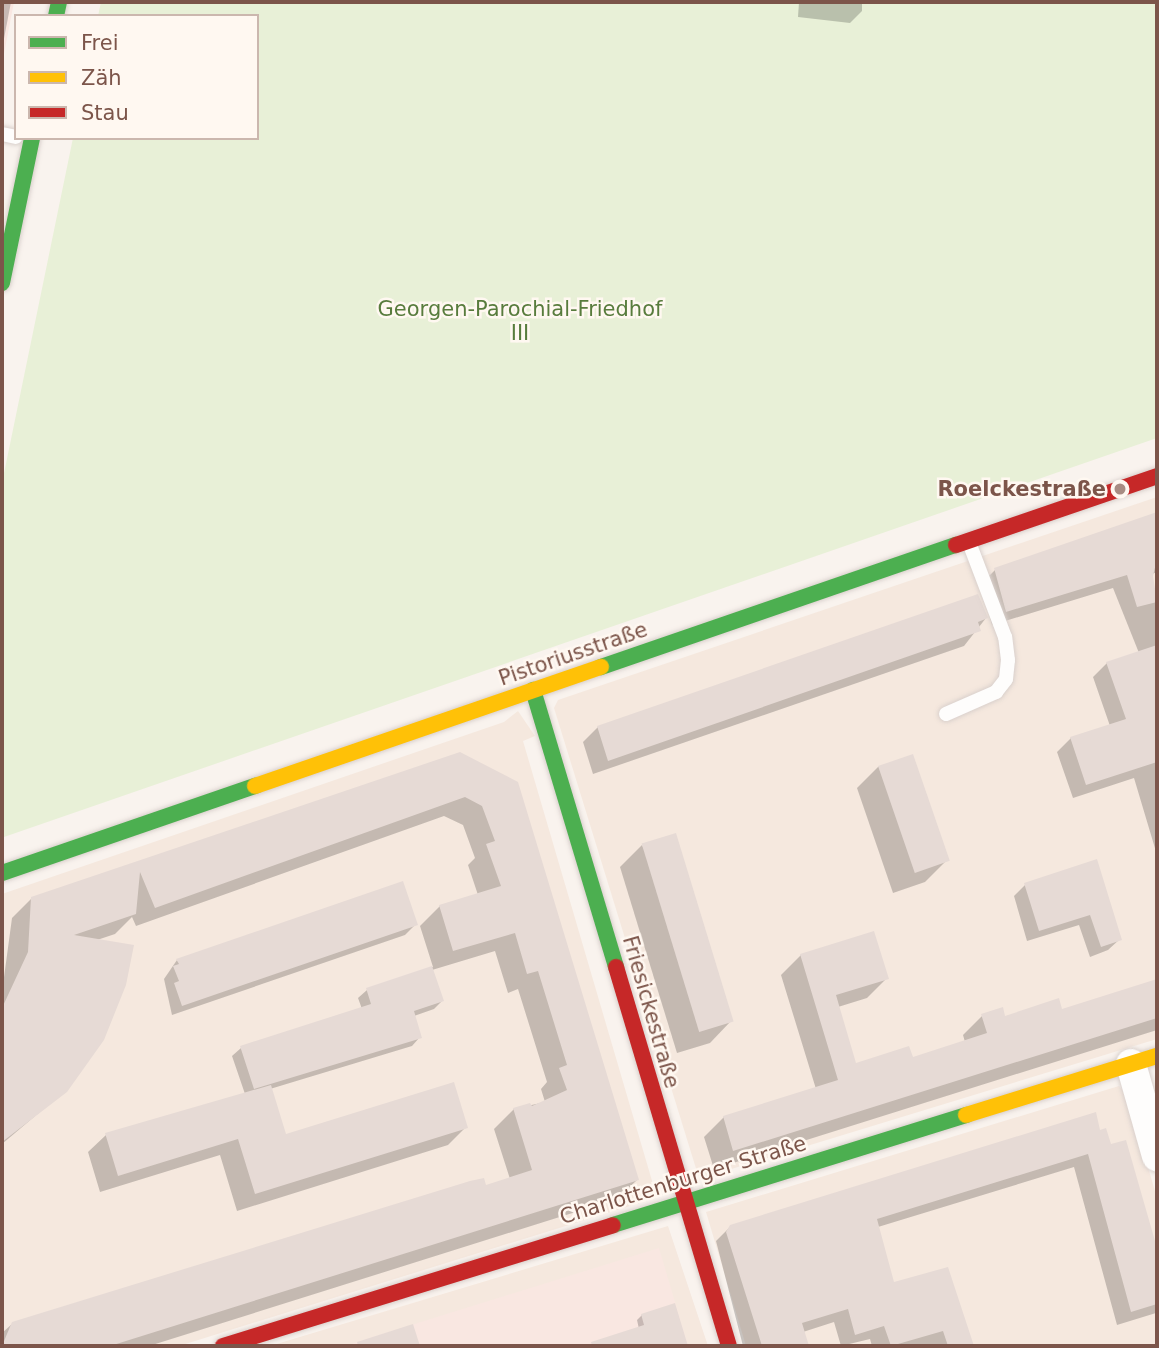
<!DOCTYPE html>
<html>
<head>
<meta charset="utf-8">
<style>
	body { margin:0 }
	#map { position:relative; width:1159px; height:1348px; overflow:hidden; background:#f9f3ee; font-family:"DejaVu Sans",sans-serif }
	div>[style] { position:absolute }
	.residential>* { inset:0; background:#f5e8de }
	.commercial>* { inset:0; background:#f9e7e1 }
	.green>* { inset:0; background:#e8f0d7 }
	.shadow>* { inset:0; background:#0003 }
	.building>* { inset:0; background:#e6dad5; transform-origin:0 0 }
	.roads { filter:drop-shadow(0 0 2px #d9d0cc) drop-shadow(0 0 2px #d9d0cc) }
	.lane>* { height:14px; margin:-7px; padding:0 7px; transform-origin:7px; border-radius:7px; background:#fefdfc }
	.street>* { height:30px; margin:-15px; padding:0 15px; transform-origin:15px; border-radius:15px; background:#fefdfc }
	.fast>* { height:16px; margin:-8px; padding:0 8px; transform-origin:8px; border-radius:8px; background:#4caf50 }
	.slow>* { height:16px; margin:-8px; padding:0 8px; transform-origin:8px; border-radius:8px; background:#ffc107 }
	.jam>* { height:16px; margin:-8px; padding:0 8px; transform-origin:8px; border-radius:8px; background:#c62828 }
	.dots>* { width:19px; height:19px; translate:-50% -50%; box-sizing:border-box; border:4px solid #fff8f1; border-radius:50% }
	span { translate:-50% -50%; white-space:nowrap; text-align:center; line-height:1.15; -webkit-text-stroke:5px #fff8f1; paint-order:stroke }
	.park-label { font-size:21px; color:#587c3d }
	.poi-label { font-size:21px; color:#7c554a; font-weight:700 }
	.right { translate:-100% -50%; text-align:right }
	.street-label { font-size:21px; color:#7c554a }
	.frame { position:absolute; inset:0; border:4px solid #7c554a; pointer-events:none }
	.legend { position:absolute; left:14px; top:14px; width:245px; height:126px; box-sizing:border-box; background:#fff8f1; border:2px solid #cbb7ae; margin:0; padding:9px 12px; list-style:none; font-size:21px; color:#7c554a }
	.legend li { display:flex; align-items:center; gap:14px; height:35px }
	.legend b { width:35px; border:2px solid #cbb7ae }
</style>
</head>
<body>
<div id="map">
	<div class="residential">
		<div style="clip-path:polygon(1157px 497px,1157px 1039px,702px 1178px,698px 1175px,554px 708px,558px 700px)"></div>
		<div style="clip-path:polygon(518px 711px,535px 736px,523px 741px,655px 1191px,643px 1202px,179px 1346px,2px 1346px,2px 894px,504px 722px)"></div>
		<div style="clip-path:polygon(1119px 1086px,1127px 1096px,1157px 1198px,1157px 1346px,746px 1346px,706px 1212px)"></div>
		<div style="clip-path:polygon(668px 1226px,708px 1346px,270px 1346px)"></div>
	</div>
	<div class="commercial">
		<div style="clip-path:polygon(2px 2px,14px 2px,2px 64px)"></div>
		<div style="clip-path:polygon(659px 1248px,688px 1346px,346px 1346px,376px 1336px)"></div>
	</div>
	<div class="green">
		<div style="clip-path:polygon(101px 2px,1157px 2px,1157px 438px,4px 837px,2px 483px,73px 138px,257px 138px,257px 16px,98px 16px)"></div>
	</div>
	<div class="shadow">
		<div style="clip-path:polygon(2px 2px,11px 2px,2px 49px)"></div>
		<div style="clip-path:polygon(799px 2px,862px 2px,862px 11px,850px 23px,798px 17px)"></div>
		<div style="clip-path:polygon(1157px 514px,1157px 572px,1150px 575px,1157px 597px,1157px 855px,1134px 778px,1073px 798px,1057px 752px,1071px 738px,1110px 726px,1093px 677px,1107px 663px,1139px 653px,1113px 588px,992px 625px,981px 584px,995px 570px)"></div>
		<div style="clip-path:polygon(986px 618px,964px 646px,593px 774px,583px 742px,598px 727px)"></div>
		<div style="clip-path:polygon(460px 754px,517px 783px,637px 1180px,617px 1199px,149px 1346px,2px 1346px,2px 1333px,12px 1324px,510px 1179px,494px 1129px,514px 1109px,545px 1102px,541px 1089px,547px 1082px,518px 989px,508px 993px,495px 951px,432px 970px,442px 1001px,434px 1009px,414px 1016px,420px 1037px,412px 1046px,270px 1089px,285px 1136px,466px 1127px,448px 1145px,237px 1211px,220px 1155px,100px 1192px,88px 1152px,106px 1135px,245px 1094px,232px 1056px,241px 1048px,362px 1009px,358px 998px,367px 990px,433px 967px,420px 926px,440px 906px,478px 895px,468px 865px,475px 858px,463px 825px,444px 816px,136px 926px,132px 917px,115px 934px,94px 941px,54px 1100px,2px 1144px,2px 992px,12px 918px,32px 898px)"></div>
		<div style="clip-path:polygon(912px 756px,947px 860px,925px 882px,893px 893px,857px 788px,878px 767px)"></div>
		<div style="clip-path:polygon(642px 845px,731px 1021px,710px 1043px,677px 1053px,620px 867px)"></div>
		<div style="clip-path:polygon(1096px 862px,1120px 939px,1108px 950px,1090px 957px,1079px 925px,1027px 941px,1014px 896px,1025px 885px)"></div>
		<div style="clip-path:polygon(416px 924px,405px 935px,172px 1015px,164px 979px,177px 960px)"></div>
		<div style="clip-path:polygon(801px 955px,887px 978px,867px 998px,838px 1007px,855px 1065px,912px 1059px,965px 1042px,963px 1035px,982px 1016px,1004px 1018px,1061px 1011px,1157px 981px,1157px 1030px,714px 1169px,704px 1137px,724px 1117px,816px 1089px,781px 975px)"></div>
		<div style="clip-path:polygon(1099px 1132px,1110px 1146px,1125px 1142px,1157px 1254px,1156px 1313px,1117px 1325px,1074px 1167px,878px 1227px,893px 1284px,947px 1269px,971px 1346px,872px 1346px,870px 1339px,841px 1346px,834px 1322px,803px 1332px,807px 1346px,743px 1346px,716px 1241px,731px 1226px)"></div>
		<div style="clip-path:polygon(674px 1306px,686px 1346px,592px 1346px,639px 1329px,637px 1320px,642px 1315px)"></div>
	</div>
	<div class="building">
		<div style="clip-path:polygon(1157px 512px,1157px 559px,1153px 576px,1157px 602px,1137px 607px,1127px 575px,1006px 612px,994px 568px)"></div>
		<div style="clip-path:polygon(978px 594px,988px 618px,978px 622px,981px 631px,608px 761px,597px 726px)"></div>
		<div style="clip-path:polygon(1157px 645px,1157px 762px,1086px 785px,1070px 737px,1126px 719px,1106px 662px)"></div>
		<div style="clip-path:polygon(460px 752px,518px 782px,639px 1180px,110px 1346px,2px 1346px,12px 1322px,470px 1181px,484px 1178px,486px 1185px,532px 1170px,513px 1108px,530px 1103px,532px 1106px,567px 1090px,559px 1068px,567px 1065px,538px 971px,527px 974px,515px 933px,453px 951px,439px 905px,501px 886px,486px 844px,495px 841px,482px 806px,465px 797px,155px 908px,140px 872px,136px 914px,74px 935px,134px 945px,126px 985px,104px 1040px,67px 1092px,2px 1142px,2px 1008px,28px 952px,31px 897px)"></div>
		<div style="left:913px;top:754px;width:113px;height:37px;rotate:71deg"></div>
		<div style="left:676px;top:833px;width:197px;height:36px;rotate:73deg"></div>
		<div style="clip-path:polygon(1097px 859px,1122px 940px,1101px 947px,1090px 915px,1039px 931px,1024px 883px)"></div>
		<div style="clip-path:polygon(403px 881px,418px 925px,182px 1006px,174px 983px,179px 981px,173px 966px,179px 964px,176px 959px)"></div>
		<div style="clip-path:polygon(874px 931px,889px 979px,836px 995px,856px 1063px,909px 1046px,913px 1057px,987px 1033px,981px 1014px,1003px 1007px,1005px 1016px,1059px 998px,1062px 1009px,1157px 979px,1157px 1018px,733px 1151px,723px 1116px,838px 1080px,800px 954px)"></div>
		<div style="clip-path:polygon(432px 966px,444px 1001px,414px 1011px,422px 1038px,254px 1089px,240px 1046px,371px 1004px,366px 988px)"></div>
		<div style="clip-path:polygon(454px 1082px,468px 1128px,255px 1194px,238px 1139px,118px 1176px,105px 1133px,271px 1085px,286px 1134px)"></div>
		<div style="clip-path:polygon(1096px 1112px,1100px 1130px,1106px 1128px,1111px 1144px,1126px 1140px,1157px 1248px,1157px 1304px,1131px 1312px,1088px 1154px,877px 1219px,894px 1282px,948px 1267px,974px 1346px,948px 1346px,943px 1331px,891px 1346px,884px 1326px,855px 1335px,848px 1309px,802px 1323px,809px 1346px,762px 1346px,726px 1232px,730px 1225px)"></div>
		<div style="clip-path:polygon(675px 1303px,688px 1346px,592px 1346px,591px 1342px,644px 1325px,641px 1314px)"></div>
		<div style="clip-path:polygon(413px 1324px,420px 1346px,358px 1346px,357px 1342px)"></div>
	</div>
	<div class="roads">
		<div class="lane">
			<div style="left:2px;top:134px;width:14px;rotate:12deg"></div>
			<div style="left:946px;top:714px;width:55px;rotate:-23.7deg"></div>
			<div style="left:996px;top:692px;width:16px;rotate:-52deg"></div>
			<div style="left:1006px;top:679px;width:19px;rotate:-84deg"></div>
			<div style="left:1008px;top:660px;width:23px;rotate:-97deg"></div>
			<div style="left:1005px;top:637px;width:102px;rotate:-110.8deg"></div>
		</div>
		<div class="street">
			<div style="left:1131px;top:1064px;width:96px;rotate:74.2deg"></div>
		</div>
		<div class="fast">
			<div style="left:56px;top:16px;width:14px;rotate:-78deg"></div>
			<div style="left:2px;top:283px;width:148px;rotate:-78.3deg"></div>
			<div style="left:601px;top:667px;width:375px;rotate:-19deg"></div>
			<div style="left:533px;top:690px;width:289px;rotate:73.3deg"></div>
			<div style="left:2px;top:873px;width:268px;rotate:-19deg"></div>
			<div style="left:613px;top:1225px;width:370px;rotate:-17.3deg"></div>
		</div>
		<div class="slow">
			<div style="left:255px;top:786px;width:366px;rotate:-19deg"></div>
			<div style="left:966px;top:1115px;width:200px;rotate:-17.2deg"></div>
		</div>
		<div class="jam">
			<div style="left:956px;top:545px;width:213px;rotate:-18.9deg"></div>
			<div style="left:616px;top:967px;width:395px;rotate:73.4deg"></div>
			<div style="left:223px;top:1346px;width:408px;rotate:-17.2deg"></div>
		</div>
	</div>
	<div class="dots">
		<div style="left:1120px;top:489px;background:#a88c83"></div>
	</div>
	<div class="park-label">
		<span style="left:520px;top:321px">Georgen-Parochial-Friedhof<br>III</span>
	</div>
	<div class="poi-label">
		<span class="right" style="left:1106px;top:489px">Roelckestraße</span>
	</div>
	<div class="street-label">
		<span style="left:573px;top:654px;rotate:-19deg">Pistoriusstraße</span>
		<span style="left:651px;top:1012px;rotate:74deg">Friesickestraße</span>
		<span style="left:683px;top:1180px;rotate:-17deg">Charlottenburger Straße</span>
	</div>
	<div class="frame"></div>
	<ul class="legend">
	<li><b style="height:9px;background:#4caf50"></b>Frei</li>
	<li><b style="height:9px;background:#ffc107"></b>Zäh</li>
	<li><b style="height:9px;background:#c62828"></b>Stau</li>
	</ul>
</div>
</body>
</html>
